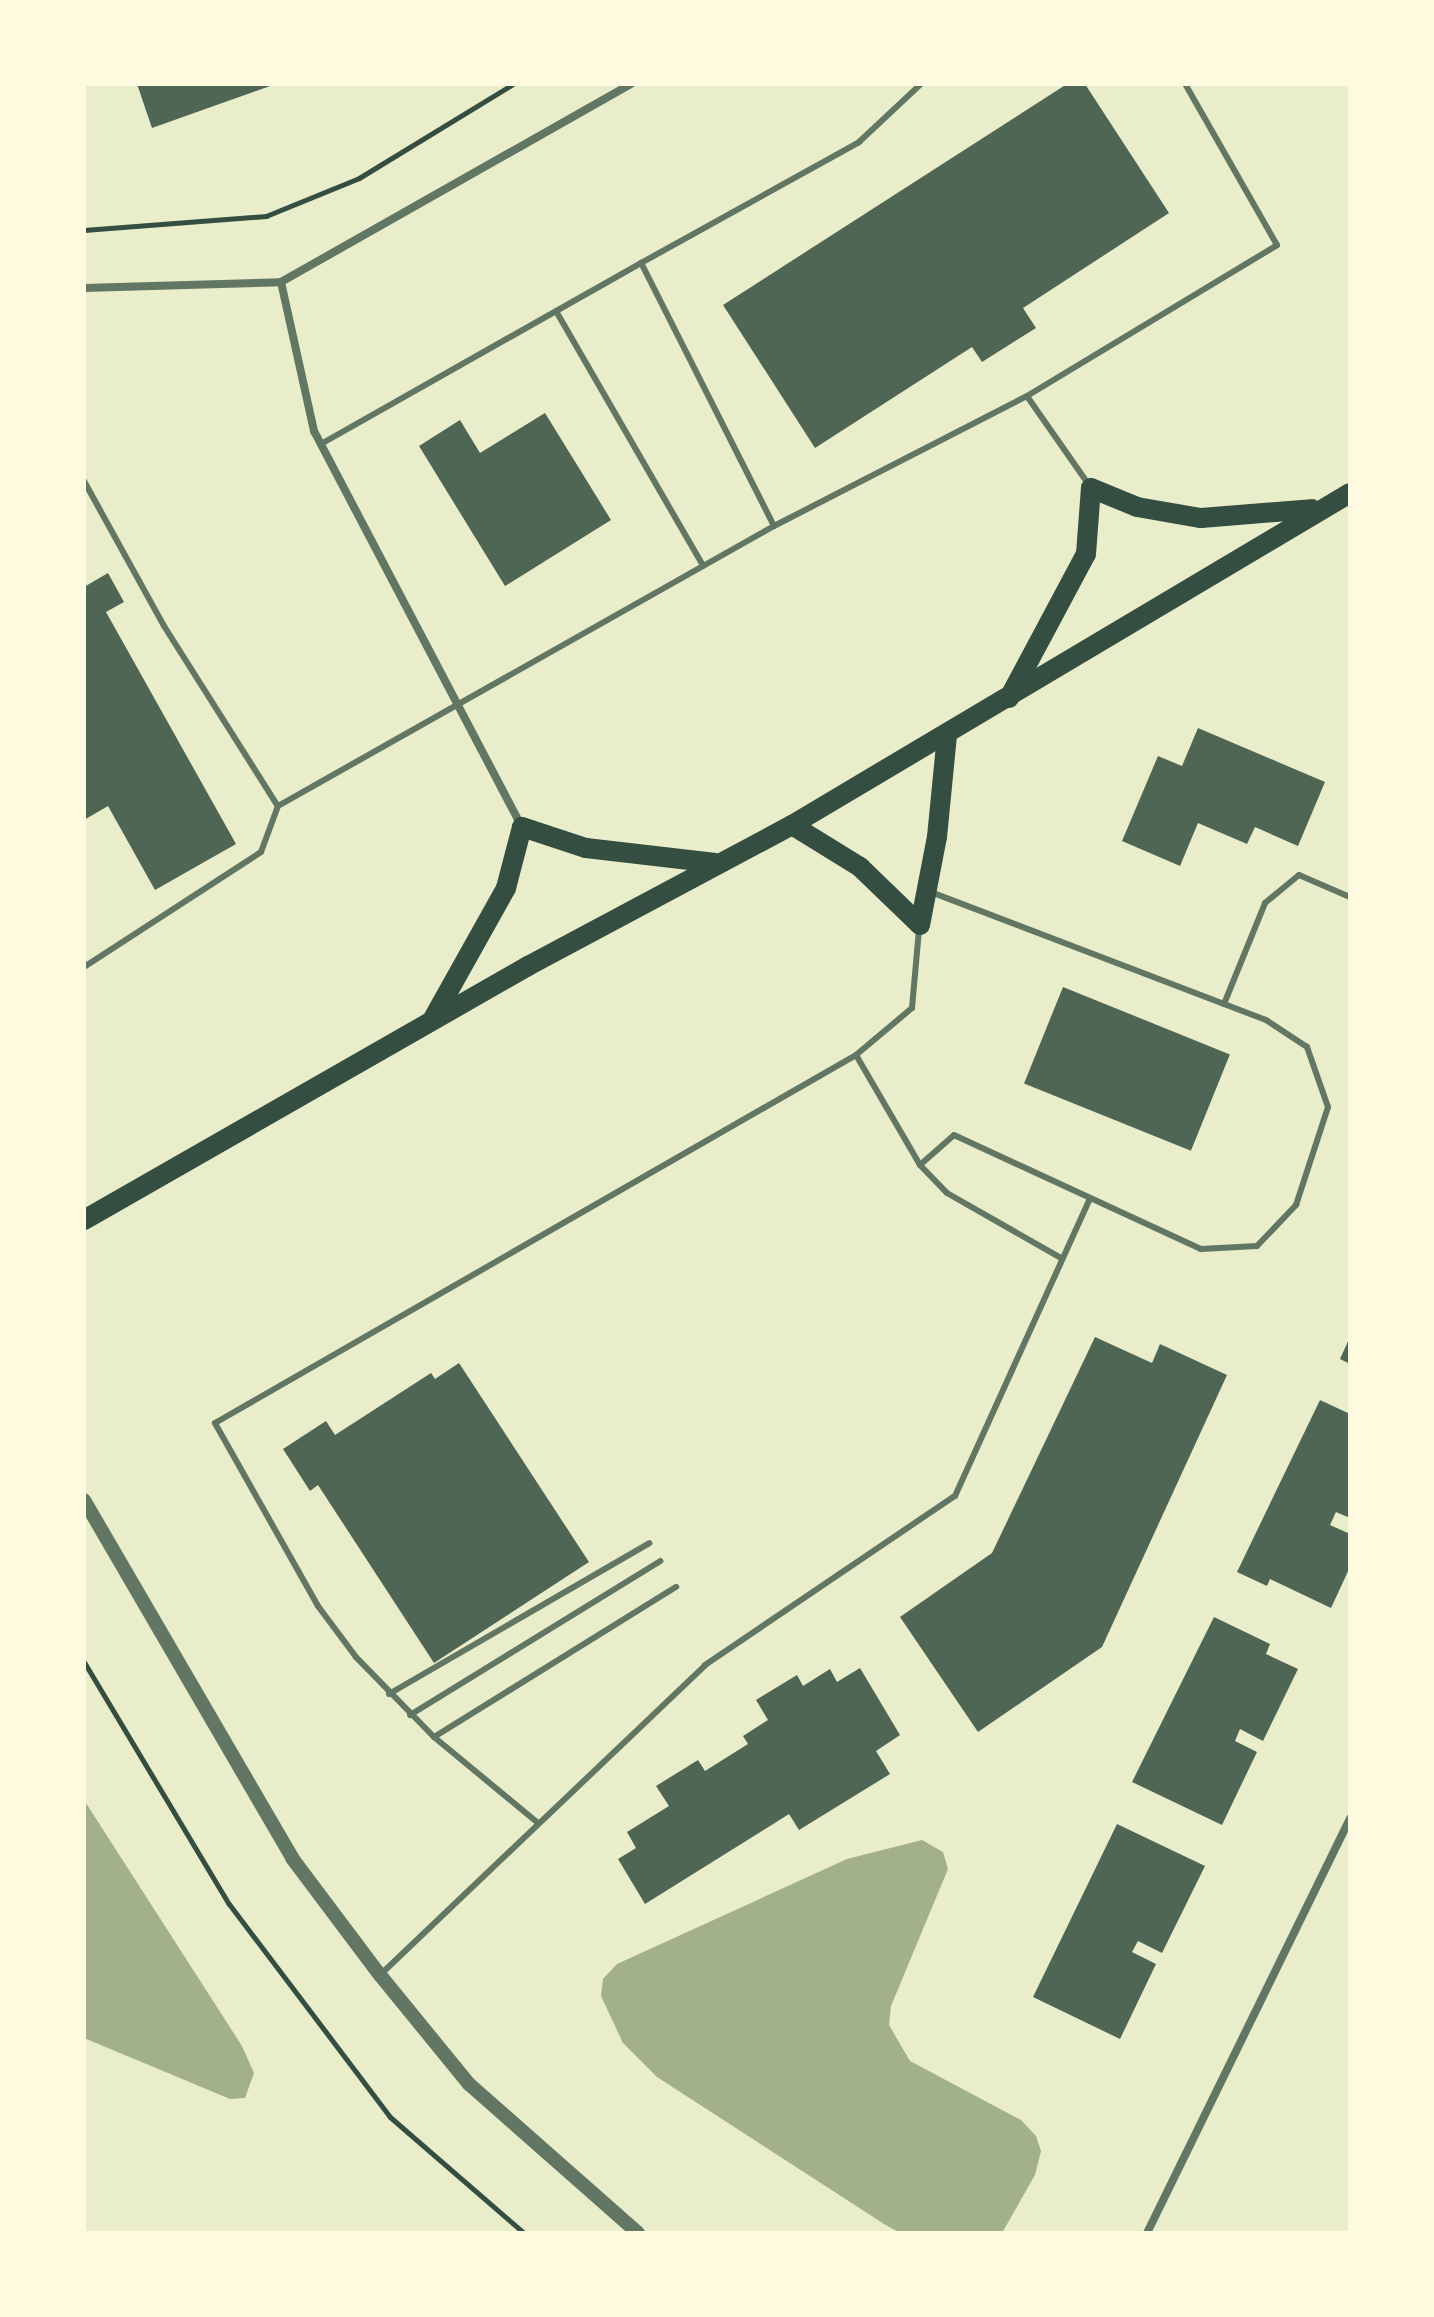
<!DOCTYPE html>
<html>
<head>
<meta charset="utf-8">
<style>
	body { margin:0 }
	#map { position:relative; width:1434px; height:2317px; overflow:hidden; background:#e9edc9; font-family:"Fira Sans",sans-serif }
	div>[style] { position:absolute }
	.water>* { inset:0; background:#a3b18a }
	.building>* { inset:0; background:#4f6655; transform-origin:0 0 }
	.path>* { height:5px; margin:-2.5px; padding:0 2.5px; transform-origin:2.5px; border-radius:2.5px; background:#344e41 }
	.service>* { height:6px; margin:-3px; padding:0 3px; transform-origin:3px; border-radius:3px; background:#617663 }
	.minor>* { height:8px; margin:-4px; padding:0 4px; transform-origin:4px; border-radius:4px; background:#617663 }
	.tertiary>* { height:14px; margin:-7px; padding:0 7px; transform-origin:7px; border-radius:7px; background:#617663 }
	.primary>* { height:20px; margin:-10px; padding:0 10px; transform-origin:10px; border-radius:10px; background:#344e41 }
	span { translate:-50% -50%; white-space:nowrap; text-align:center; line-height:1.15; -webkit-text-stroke:8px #fefae0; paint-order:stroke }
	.frame { position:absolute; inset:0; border:86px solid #fefae0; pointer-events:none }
</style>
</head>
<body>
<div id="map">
	<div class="water">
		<div style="clip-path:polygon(84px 1800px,242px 2046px,254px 2073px,245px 2098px,230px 2099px,84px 2038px)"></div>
		<div style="clip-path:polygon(922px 1840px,943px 1852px,948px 1869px,891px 2006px,889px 2025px,910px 2061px,1021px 2120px,1036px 2136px,1041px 2151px,1035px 2175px,1002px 2233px,900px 2233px,884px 2224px,657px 2077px,623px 2043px,601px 1996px,603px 1979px,617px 1964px,847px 1859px)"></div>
	</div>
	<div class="building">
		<div style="clip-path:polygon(137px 84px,276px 84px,152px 128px)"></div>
		<div style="clip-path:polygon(1067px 84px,1085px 84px,1169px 213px,1023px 308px,1036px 328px,982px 362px,972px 347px,815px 448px,723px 305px)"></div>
		<div style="clip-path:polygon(545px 413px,611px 520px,505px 586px,419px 446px,460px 420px,480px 453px)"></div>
		<div style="clip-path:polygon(108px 573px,124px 602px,106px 612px,236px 844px,155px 890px,108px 806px,84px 820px,84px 587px)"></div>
		<div style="clip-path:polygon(1198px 728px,1325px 782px,1298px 846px,1255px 827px,1247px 844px,1198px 823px,1180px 866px,1122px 841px,1158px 756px,1182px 766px)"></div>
		<div style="left:1063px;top:987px;width:180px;height:104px;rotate:22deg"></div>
		<div style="clip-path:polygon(1095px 1337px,1152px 1363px,1160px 1344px,1227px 1375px,1102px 1647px,978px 1732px,900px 1617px,992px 1553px)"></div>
		<div style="clip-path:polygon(1350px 1337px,1350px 1364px,1340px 1359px)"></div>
		<div style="clip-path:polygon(459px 1363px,589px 1562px,434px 1663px,318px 1485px,310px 1491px,283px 1449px,326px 1421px,335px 1435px,431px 1373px,435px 1379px)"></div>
		<div style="clip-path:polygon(1320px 1400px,1350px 1414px,1350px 1518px,1336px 1512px,1330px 1525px,1350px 1534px,1350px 1567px,1331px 1608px,1270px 1579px,1267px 1586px,1237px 1572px)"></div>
		<div style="clip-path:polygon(1214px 1617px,1270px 1644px,1266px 1654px,1298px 1669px,1263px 1741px,1240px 1729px,1235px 1741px,1257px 1752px,1222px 1825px,1132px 1782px)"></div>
		<div style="clip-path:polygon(860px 1668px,900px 1735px,876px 1751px,890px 1774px,799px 1830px,789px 1814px,645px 1904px,618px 1859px,636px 1848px,627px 1832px,669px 1806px,656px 1786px,698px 1760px,705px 1771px,748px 1744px,743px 1736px,768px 1720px,756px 1700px,797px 1675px,803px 1686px,830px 1669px,837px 1682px)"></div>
		<div style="clip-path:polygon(1117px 1824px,1205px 1866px,1162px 1953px,1138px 1941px,1132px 1952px,1156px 1964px,1120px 2039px,1033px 1997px)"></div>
	</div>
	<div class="path">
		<div style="left:84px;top:230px;width:183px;rotate:-4.4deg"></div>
		<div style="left:266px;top:216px;width:100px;rotate:-22.2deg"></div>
		<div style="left:359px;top:178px;width:180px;rotate:-31.4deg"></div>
		<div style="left:84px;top:1662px;width:282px;rotate:59.1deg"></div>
		<div style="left:229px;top:1904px;width:267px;rotate:52.9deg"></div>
		<div style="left:390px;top:2117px;width:177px;rotate:40.9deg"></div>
	</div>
	<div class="service">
		<div style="left:556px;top:311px;width:294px;rotate:60deg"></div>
		<div style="left:321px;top:444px;width:368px;rotate:-29.5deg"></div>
		<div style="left:84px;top:481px;width:166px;rotate:61.1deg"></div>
		<div style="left:164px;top:626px;width:213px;rotate:57.7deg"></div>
		<div style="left:1089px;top:485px;width:108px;rotate:-124.9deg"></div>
		<div style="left:1027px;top:396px;width:292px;rotate:-31.1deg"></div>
		<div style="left:1277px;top:245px;width:185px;rotate:-119.7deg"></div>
		<div style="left:774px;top:526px;width:295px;rotate:-116.8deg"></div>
		<div style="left:641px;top:263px;width:249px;rotate:-29deg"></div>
		<div style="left:859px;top:142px;width:85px;rotate:-43.1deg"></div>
		<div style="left:84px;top:967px;width:211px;rotate:-33deg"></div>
		<div style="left:261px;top:852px;width:49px;rotate:-69.7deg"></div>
		<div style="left:278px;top:806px;width:570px;rotate:-29.45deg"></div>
		<div style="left:774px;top:526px;width:284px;rotate:-27.2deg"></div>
		<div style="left:1224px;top:1004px;width:109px;rotate:-67.9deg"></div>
		<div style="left:1265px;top:903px;width:44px;rotate:-39.5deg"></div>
		<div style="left:1299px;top:875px;width:56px;rotate:23.3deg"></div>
		<div style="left:856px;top:1055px;width:127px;rotate:59.8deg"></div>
		<div style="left:920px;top:1165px;width:39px;rotate:46deg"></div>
		<div style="left:947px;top:1193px;width:131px;rotate:29.7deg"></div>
		<div style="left:920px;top:1165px;width:45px;rotate:-41.4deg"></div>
		<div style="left:954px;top:1135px;width:272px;rotate:24.8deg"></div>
		<div style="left:1201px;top:1249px;width:56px;rotate:-3.1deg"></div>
		<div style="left:1257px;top:1246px;width:57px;rotate:-46.4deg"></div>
		<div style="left:1296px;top:1205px;width:103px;rotate:-71.9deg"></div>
		<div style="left:1328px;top:1107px;width:64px;rotate:-109.3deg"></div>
		<div style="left:1307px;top:1047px;width:49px;rotate:-146.6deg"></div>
		<div style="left:1266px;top:1020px;width:360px;rotate:-159.1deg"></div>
		<div style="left:389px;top:1694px;width:301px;rotate:-30.1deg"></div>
		<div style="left:410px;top:1715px;width:294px;rotate:-31.6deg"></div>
		<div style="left:434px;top:1737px;width:285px;rotate:-31.8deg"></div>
		<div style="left:538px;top:1823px;width:135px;rotate:-140.4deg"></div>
		<div style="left:434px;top:1737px;width:112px;rotate:-134.3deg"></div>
		<div style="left:356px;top:1657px;width:64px;rotate:-126.7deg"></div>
		<div style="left:318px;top:1606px;width:210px;rotate:-119.4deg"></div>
		<div style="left:215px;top:1423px;width:739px;rotate:-29.86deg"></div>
		<div style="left:856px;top:1055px;width:73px;rotate:-40deg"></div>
		<div style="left:912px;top:1008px;width:79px;rotate:-84.9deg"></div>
		<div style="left:380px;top:1975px;width:449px;rotate:-43.6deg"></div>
		<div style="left:705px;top:1665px;width:302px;rotate:-34.1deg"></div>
		<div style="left:955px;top:1496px;width:327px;rotate:-65.6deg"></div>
	</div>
	<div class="minor">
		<div style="left:281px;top:282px;width:153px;rotate:77.5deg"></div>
		<div style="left:314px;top:431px;width:446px;rotate:62.3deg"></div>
		<div style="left:84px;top:288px;width:197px;rotate:-1.7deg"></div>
		<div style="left:281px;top:282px;width:402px;rotate:-29.5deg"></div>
		<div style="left:1147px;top:2233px;width:462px;rotate:-63.9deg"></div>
	</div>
	<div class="tertiary">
		<div style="left:84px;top:1500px;width:414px;rotate:59.8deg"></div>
		<div style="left:292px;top:1858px;width:146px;rotate:53.1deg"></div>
		<div style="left:380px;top:1975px;width:141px;rotate:50.8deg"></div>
		<div style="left:469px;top:2084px;width:225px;rotate:41.4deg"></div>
	</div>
	<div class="primary">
		<div style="left:1009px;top:698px;width:163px;rotate:-61.9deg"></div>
		<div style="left:1086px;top:554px;width:66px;rotate:-85.7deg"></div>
		<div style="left:1091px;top:488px;width:50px;rotate:22.4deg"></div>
		<div style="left:1137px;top:507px;width:65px;rotate:9.8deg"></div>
		<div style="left:1201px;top:518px;width:111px;rotate:-4.6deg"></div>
		<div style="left:792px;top:825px;width:80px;rotate:31.7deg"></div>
		<div style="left:860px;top:867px;width:83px;rotate:44deg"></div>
		<div style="left:920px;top:925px;width:90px;rotate:-79.1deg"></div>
		<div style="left:937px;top:837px;width:102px;rotate:-84.4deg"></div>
		<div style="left:434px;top:1017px;width:148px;rotate:-60.8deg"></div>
		<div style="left:506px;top:888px;width:63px;rotate:-75.3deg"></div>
		<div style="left:522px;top:827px;width:67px;rotate:18.2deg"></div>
		<div style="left:586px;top:848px;width:130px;rotate:6.6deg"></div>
		<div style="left:84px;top:1220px;width:512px;rotate:-29.77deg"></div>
		<div style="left:528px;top:966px;width:299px;rotate:-28.1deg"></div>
		<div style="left:792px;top:825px;width:649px;rotate:-30.75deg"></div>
	</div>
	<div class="frame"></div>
</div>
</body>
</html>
